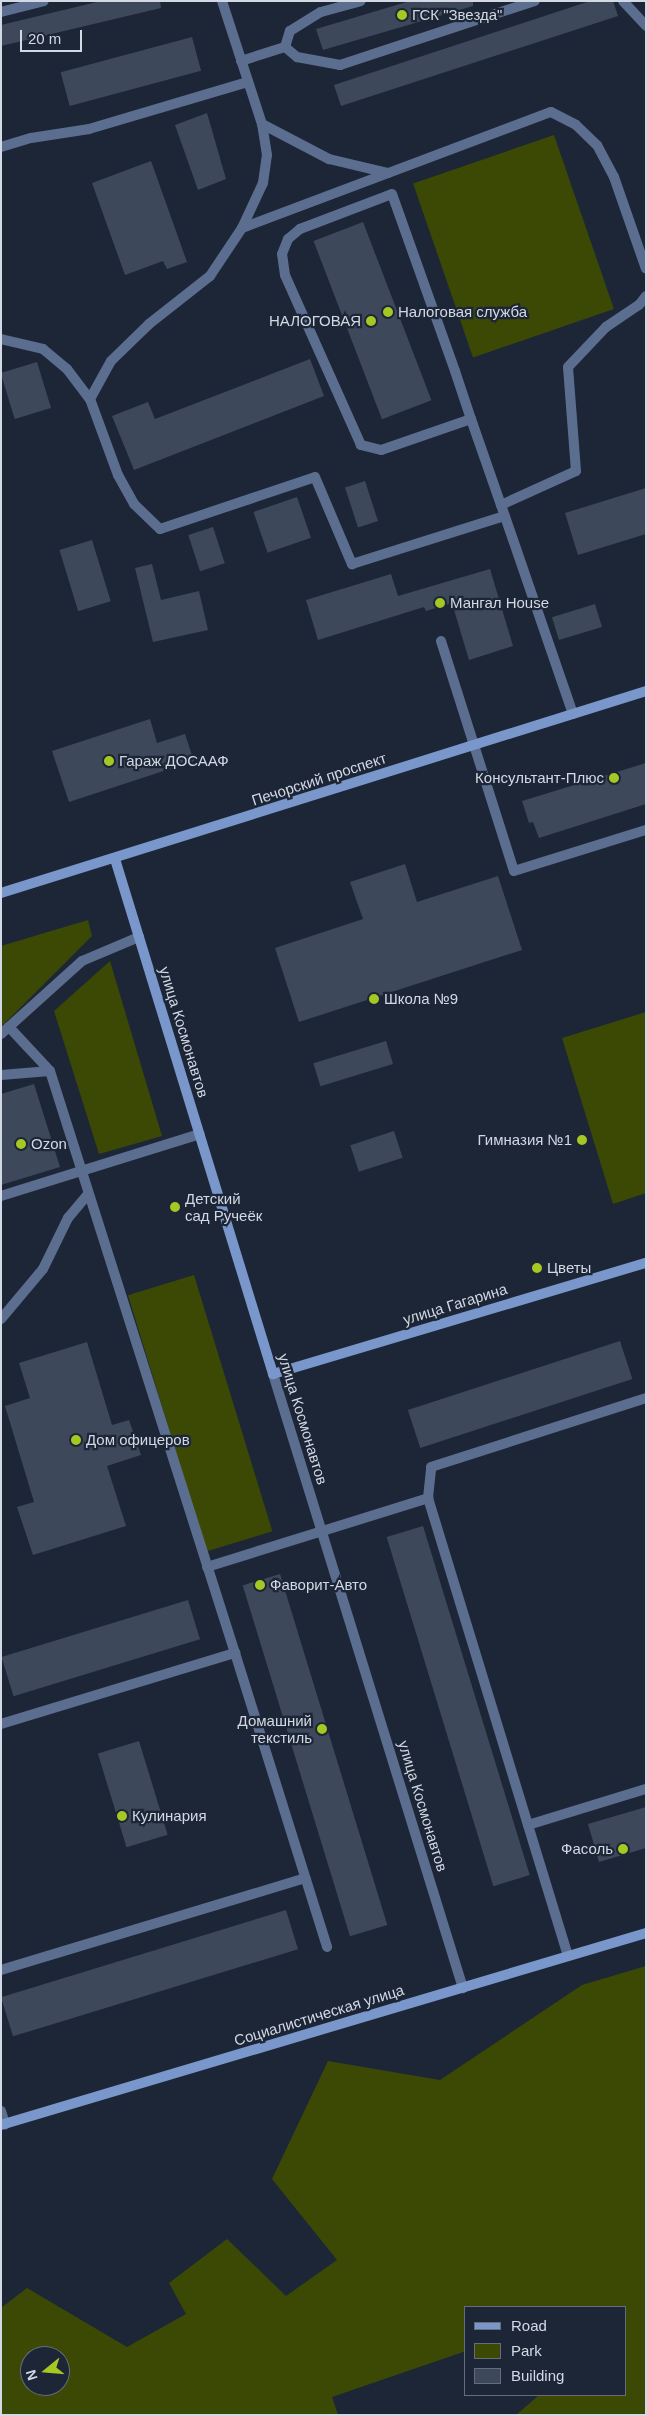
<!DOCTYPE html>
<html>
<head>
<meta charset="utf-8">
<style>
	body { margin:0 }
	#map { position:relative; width:647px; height:2416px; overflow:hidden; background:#1d2637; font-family:Helvetica,sans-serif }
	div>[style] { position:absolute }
	.green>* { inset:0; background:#3b4905; transform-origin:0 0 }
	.building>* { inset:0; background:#3e485b; transform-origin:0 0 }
	.service>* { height:10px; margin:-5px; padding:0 5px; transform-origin:5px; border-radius:5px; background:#5c6e8f }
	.tertiary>* { height:10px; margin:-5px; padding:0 5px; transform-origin:5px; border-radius:5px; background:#5c6e8f }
	.secondary>* { height:10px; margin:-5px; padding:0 5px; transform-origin:5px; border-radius:5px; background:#7a97cc }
	.dots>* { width:14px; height:14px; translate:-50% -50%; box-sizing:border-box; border:2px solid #1d2637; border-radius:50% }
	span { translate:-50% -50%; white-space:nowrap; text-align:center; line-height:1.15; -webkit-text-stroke:4.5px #1d2637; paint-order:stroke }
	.poi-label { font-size:15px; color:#d2d8e4 }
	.left { translate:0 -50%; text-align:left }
	.right { translate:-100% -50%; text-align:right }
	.street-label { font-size:15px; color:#d2d8e4 }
	.frame { position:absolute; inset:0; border:2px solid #d2d8e4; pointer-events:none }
	.legend { position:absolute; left:464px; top:2306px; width:162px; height:90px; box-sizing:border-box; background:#1d2637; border:1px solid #656d7c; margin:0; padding:6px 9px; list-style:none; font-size:15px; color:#d2d8e4 }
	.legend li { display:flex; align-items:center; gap:10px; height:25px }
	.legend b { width:25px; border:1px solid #656d7c }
	.north { position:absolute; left:20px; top:2346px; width:50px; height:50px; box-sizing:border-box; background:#1d2637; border:1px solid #656d7c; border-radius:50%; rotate:253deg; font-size:14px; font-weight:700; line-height:20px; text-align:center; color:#d2d8e4 }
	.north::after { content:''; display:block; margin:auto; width:18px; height:22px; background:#a5c823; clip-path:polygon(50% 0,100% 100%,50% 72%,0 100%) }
	.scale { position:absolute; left:20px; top:30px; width:62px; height:22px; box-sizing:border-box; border:2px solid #d2d8e4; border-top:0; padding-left:6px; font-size:15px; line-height:18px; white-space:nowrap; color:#d2d8e4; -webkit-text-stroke:4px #1d2637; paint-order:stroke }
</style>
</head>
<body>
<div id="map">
	<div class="green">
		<div style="left:554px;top:135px;width:184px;height:149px;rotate:71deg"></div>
		<div style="clip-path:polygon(88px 920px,92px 936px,1px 1027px,1px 946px)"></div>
		<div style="clip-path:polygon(110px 961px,162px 1136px,99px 1154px,54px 1011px)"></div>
		<div style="clip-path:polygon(646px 1012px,646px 1193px,613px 1204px,562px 1038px)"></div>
		<div style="left:194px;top:1275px;width:268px;height:69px;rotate:73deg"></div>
		<div style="clip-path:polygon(evenodd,646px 1966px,646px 2415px,516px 2415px,539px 2395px,626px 2395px,626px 2307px,466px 2307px,466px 2351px,332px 2397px,338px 2415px,1px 2415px,1px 2308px,27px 2288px,127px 2347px,186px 2314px,169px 2283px,227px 2239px,286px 2296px,337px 2260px,272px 2179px,328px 2061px,440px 2080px,582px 1985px,646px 1966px,30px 2356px,60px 2356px,60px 2386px,30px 2386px,30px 2356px)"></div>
	</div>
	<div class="building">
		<div style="clip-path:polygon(101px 1px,160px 1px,161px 8px,1px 46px,1px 25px)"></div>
		<div style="clip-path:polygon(410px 1px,473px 1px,473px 6px,323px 50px,316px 29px)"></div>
		<div style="clip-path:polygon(590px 1px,613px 1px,618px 16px,341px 106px,334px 85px)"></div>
		<div style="left:192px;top:37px;width:35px;height:136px;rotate:75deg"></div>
		<div style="clip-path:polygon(207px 113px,226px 179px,198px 190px,175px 125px)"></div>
		<div style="clip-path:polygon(151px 161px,187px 262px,167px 269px,163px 261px,125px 275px,92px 183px)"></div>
		<div style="left:363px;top:222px;width:191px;height:53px;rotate:69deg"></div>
		<div style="clip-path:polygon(310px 359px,324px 396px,134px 470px,112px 416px,148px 402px,155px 419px)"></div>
		<div style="left:37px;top:362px;width:48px;height:38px;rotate:73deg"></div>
		<div style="left:365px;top:481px;width:42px;height:21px;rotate:72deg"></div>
		<div style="clip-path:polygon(646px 488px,646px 534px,578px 555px,565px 513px)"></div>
		<div style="left:297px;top:497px;width:43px;height:46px;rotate:71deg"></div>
		<div style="left:213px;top:527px;width:38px;height:26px;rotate:72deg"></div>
		<div style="left:92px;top:540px;width:64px;height:34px;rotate:73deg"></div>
		<div style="clip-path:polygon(152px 564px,161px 600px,199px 591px,208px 630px,153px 642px,135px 568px)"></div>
		<div style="clip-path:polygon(490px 569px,513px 646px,469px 660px,452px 603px,426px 611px,424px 607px,318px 640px,306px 600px,391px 574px,398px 596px)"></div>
		<div style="left:595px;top:604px;width:24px;height:45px;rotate:73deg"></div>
		<div style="clip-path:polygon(150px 719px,157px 743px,185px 734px,194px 761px,69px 802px,52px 751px)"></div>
		<div style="clip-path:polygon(646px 763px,646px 804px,539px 838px,533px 822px,529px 823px,522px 801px)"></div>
		<div style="clip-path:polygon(405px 864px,417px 902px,498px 876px,522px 950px,299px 1022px,275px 948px,363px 919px,350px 882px)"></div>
		<div style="left:386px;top:1041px;width:24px;height:76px;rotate:73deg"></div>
		<div style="clip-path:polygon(34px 1084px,60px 1167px,1px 1185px,1px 1094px)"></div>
		<div style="left:394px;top:1131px;width:28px;height:46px;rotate:72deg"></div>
		<div style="left:620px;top:1341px;width:40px;height:223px;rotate:72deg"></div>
		<div style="clip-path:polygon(87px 1342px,112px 1425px,129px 1420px,141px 1455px,107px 1466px,126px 1526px,33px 1555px,17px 1507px,34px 1502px,5px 1406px,30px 1398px,19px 1363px)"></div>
		<div style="left:423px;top:1526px;width:365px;height:38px;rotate:73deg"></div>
		<div style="left:280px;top:1574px;width:367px;height:39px;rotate:73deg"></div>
		<div style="left:188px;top:1600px;width:41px;height:195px;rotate:73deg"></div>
		<div style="left:139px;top:1741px;width:98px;height:43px;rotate:73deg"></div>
		<div style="clip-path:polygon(646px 1807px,646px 1848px,599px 1862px,588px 1824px)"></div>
		<div style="left:286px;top:1910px;width:41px;height:298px;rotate:73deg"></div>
	</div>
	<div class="service">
		<div style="left:222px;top:1px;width:129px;rotate:72deg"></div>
		<div style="left:262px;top:124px;width:76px;rotate:27.6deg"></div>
		<div style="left:329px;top:159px;width:61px;rotate:13.3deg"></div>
		<div style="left:623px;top:1px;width:34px;rotate:47deg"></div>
		<div style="left:1px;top:12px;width:44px;rotate:-14.3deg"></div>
		<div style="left:285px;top:47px;width:16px;rotate:40deg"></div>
		<div style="left:297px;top:57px;width:44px;rotate:10.5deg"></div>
		<div style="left:340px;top:65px;width:205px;rotate:-18.2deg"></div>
		<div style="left:241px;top:61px;width:46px;rotate:-17.7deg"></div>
		<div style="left:285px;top:47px;width:17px;rotate:-73deg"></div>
		<div style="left:290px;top:31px;width:36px;rotate:-32deg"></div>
		<div style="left:321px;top:12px;width:41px;rotate:-15.4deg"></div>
		<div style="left:1px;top:147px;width:31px;rotate:-17deg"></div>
		<div style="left:31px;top:138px;width:59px;rotate:-8.8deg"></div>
		<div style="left:89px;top:129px;width:166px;rotate:-16.5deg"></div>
		<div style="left:242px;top:228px;width:50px;rotate:-65deg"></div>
		<div style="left:263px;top:183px;width:28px;rotate:-82deg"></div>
		<div style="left:267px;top:155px;width:31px;rotate:-99deg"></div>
		<div style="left:1px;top:339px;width:43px;rotate:13.4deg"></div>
		<div style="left:43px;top:349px;width:31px;rotate:40deg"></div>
		<div style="left:67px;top:369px;width:38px;rotate:53deg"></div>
		<div style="left:90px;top:399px;width:81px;rotate:69.8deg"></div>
		<div style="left:118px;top:475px;width:33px;rotate:61deg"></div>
		<div style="left:134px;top:504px;width:36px;rotate:44deg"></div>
		<div style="left:160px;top:529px;width:163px;rotate:-18.5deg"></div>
		<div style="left:315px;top:477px;width:95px;rotate:67deg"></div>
		<div style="left:352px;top:564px;width:159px;rotate:-17.5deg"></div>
		<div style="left:90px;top:399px;width:43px;rotate:-61.1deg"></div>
		<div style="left:111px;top:361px;width:53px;rotate:-44.2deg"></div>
		<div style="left:149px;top:324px;width:78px;rotate:-38.2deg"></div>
		<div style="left:210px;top:276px;width:58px;rotate:-56.3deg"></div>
		<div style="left:242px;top:228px;width:330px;rotate:-20.6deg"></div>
		<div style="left:551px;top:112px;width:28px;rotate:27deg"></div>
		<div style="left:576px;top:125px;width:29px;rotate:44deg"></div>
		<div style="left:597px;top:145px;width:36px;rotate:62deg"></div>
		<div style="left:614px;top:177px;width:97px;rotate:70.8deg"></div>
		<div style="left:471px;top:419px;width:95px;rotate:161deg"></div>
		<div style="left:381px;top:450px;width:21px;rotate:-166deg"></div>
		<div style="left:361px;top:445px;width:186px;rotate:-114.1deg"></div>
		<div style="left:285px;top:275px;width:21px;rotate:-98deg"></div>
		<div style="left:282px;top:254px;width:16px;rotate:-68deg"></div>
		<div style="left:288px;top:239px;width:16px;rotate:-40deg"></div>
		<div style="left:300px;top:229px;width:98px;rotate:-20.8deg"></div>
		<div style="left:392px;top:194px;width:188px;rotate:70.4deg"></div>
		<div style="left:455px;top:371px;width:51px;rotate:71.6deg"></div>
		<div style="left:471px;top:419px;width:91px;rotate:70.8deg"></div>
		<div style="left:441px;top:641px;width:241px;rotate:72.4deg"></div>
		<div style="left:514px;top:871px;width:138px;rotate:-17.3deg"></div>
		<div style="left:573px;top:714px;width:221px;rotate:-109deg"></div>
		<div style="left:501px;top:505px;width:82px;rotate:-24.4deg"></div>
		<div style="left:576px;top:471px;width:104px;rotate:-94.4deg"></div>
		<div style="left:568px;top:367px;width:55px;rotate:-46.5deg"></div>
		<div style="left:606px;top:327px;width:40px;rotate:-34deg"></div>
		<div style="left:639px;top:305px;width:11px;rotate:-52deg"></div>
		<div style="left:9px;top:1027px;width:60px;rotate:47deg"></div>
		<div style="left:50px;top:1071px;width:611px;rotate:72.37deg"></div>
		<div style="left:1px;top:1034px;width:109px;rotate:-42deg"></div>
		<div style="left:82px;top:961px;width:62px;rotate:-22.8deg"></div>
		<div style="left:1px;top:1075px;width:49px;rotate:-4.7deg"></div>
		<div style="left:1px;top:1196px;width:208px;rotate:-17.3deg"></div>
		<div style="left:1px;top:1319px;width:65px;rotate:-50deg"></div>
		<div style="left:43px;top:1269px;width:57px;rotate:-63.9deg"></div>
		<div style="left:68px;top:1218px;width:31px;rotate:-50deg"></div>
		<div style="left:428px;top:1498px;width:479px;rotate:73deg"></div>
		<div style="left:207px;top:1567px;width:232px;rotate:-17.3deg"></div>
		<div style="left:428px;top:1498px;width:31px;rotate:-84deg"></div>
		<div style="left:431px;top:1467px;width:226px;rotate:-17.8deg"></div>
		<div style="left:1px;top:1724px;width:245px;rotate:-16.9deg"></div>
		<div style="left:235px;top:1653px;width:308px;rotate:72.6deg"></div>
		<div style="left:528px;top:1825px;width:123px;rotate:-17deg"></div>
		<div style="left:1px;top:1970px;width:318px;rotate:-16.8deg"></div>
		<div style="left:1px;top:2111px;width:14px;rotate:73deg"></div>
	</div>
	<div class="tertiary">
		<div style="left:273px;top:1374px;width:643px;rotate:72.81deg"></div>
	</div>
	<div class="secondary">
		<div style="left:115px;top:859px;width:539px;rotate:72.94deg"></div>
		<div style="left:273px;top:1374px;width:389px;rotate:-16.6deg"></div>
		<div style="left:1px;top:893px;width:676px;rotate:-17.39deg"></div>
		<div style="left:1px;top:2125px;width:673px;rotate:-16.58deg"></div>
	</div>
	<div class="dots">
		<div style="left:402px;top:15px;background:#a5c823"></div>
		<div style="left:388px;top:312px;background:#a5c823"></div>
		<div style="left:371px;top:321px;background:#a5c823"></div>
		<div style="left:440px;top:603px;background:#a5c823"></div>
		<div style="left:109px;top:761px;background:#a5c823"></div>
		<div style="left:614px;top:778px;background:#a5c823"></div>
		<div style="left:374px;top:999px;background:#a5c823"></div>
		<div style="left:582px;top:1140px;background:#a5c823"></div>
		<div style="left:21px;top:1144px;background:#a5c823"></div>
		<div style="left:175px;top:1207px;background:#a5c823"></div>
		<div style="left:537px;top:1268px;background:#a5c823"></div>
		<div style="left:76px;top:1440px;background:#a5c823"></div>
		<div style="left:260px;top:1585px;background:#a5c823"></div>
		<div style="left:322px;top:1729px;background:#a5c823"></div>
		<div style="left:122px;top:1816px;background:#a5c823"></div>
		<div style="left:623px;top:1849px;background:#a5c823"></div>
	</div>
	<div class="poi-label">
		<span class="left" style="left:412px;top:15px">ГСК "Звезда"</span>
		<span class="left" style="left:398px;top:312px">Налоговая служба</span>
		<span class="right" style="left:361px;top:321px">НАЛОГОВАЯ</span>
		<span class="left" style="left:450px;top:603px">Мангал House</span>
		<span class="left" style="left:119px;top:761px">Гараж ДОСААФ</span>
		<span class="right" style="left:604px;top:778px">Консультант-Плюс</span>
		<span class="left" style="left:384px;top:999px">Школа №9</span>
		<span class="right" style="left:572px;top:1140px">Гимназия №1</span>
		<span class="left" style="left:31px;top:1144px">Ozon</span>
		<span class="left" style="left:185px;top:1207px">Детский<br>сад Ручеёк</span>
		<span class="left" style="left:547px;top:1268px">Цветы</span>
		<span class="left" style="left:86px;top:1440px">Дом офицеров</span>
		<span class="left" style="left:270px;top:1585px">Фаворит-Авто</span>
		<span class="right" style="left:312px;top:1729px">Домашний<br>текстиль</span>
		<span class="left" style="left:132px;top:1816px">Кулинария</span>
		<span class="right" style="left:613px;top:1849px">Фасоль</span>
	</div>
	<div class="street-label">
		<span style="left:319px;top:779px;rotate:-18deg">Печорский проспект</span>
		<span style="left:184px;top:1032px;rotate:73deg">улица Космонавтов</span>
		<span style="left:455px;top:1304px;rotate:-17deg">улица Гагарина</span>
		<span style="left:303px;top:1419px;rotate:73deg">улица Космонавтов</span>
		<span style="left:423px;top:1806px;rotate:73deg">улица Космонавтов</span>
		<span style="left:319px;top:2015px;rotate:-17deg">Социалистическая улица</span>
	</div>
	<div class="frame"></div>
	<ul class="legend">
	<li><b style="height:6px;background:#7a97cc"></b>Road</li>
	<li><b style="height:14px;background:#3b4905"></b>Park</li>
	<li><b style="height:14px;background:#3e485b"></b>Building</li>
	</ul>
	<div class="north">N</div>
	<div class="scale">20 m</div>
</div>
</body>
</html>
